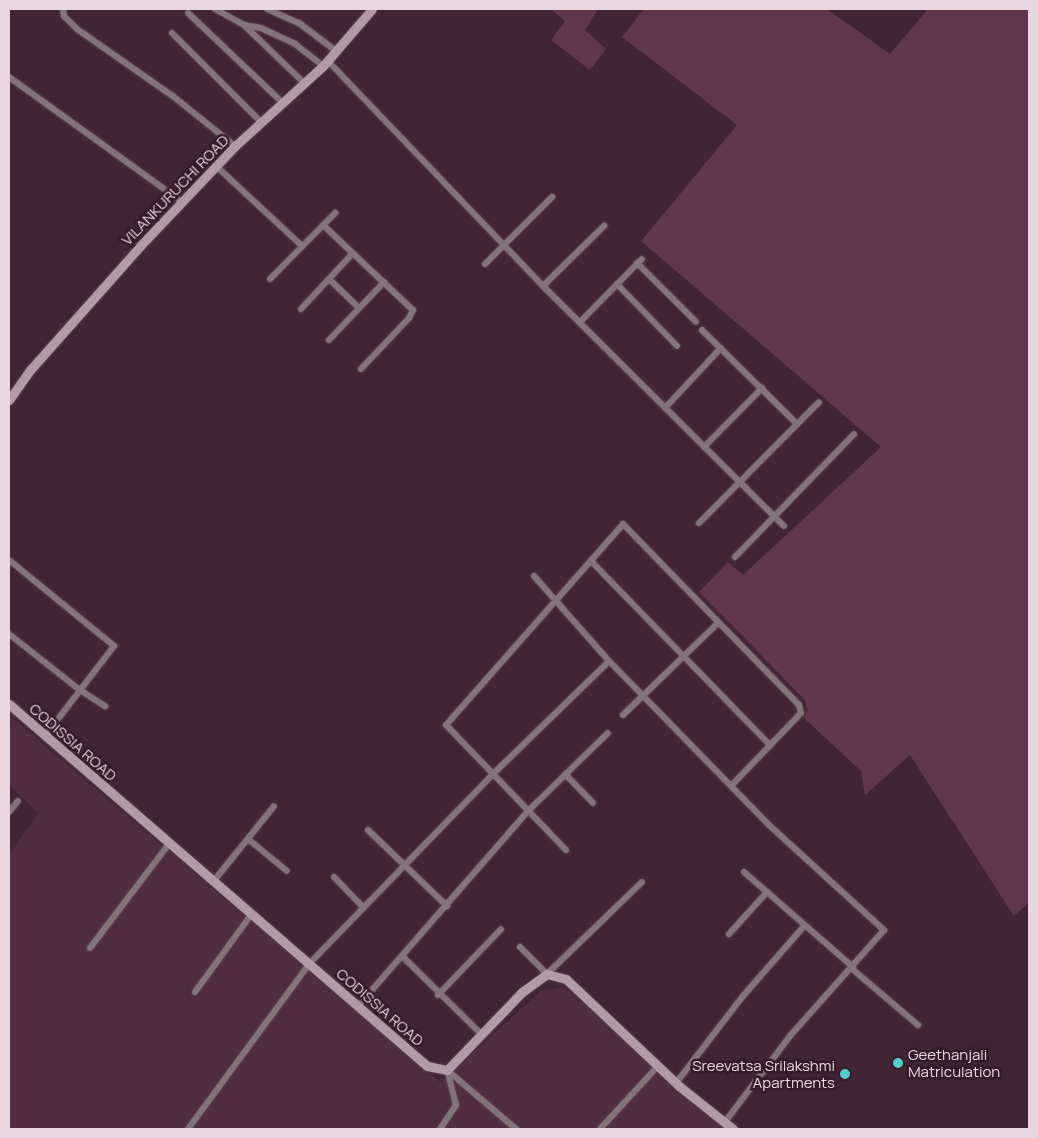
<!DOCTYPE html>
<html>
<head>
<meta charset="utf-8">
<style>
	body { margin:0 }
	#map { position:relative; width:1038px; height:1138px; overflow:hidden; background:#412535; font-family:Manrope,sans-serif }
	div>[style] { position:absolute }
	.built>* { inset:0; background:#502d41 }
	.green>* { inset:0; background:#61374f }
	.roads { filter:drop-shadow(0 0 1px #5c4150) drop-shadow(0 0 1px #5c4150) }
	.street>* { height:6px; margin:-3px; padding:0 3px; transform-origin:3px; border-radius:3px; background:#83747c }
	.secondary>* { height:9px; margin:-4.5px; padding:0 4.5px; transform-origin:4.5px; border-radius:4.5px; background:#b29aa7 }
	.dots>* { width:14px; height:14px; translate:-50% -50%; box-sizing:border-box; border:2px solid #361b2b; border-radius:50% }
	span { translate:-50% -50%; white-space:nowrap; text-align:center; line-height:1.15; -webkit-text-stroke:5px #361b2b; paint-order:stroke }
	.street-label { font-size:15px; color:#e9d7e0 }
	.poi-label { font-size:15px; color:#e9d7e0 }
	.left { translate:0 -50%; text-align:left }
	.right { translate:-100% -50%; text-align:right }
	.frame { position:absolute; inset:0; border:10px solid #e9d7e0; pointer-events:none }
</style>
</head>
<body>
<div id="map">
	<div class="built">
		<div style="clip-path:polygon(9px 715px,440px 1082px,541px 991px,564px 987px,731px 1129px,9px 1129px,9px 855px,38px 813px,9px 785px)"></div>
	</div>
	<div class="green">
		<div style="clip-path:polygon(551px 9px,598px 9px,585px 30px,606px 49px,590px 70px,551px 40px,565px 21px)"></div>
		<div style="clip-path:polygon(644px 9px,827px 9px,890px 54px,928px 9px,1029px 9px,1029px 902px,1014px 916px,910px 755px,865px 795px,861px 771px,804px 718px,807px 710px,805px 700px,699px 592px,728px 562px,743px 575px,881px 447px,641px 241px,737px 125px,622px 37px)"></div>
	</div>
	<div class="roads">
		<div class="street">
			<div style="left:63px;top:9px;width:7px;rotate:82deg"></div>
			<div style="left:64px;top:16px;width:18px;rotate:45deg"></div>
			<div style="left:77px;top:29px;width:118px;rotate:35deg"></div>
			<div style="left:174px;top:97px;width:78px;rotate:38.8deg"></div>
			<div style="left:215px;top:9px;width:33px;rotate:29deg"></div>
			<div style="left:244px;top:25px;width:83px;rotate:44deg"></div>
			<div style="left:267px;top:9px;width:35px;rotate:24deg"></div>
			<div style="left:299px;top:23px;width:46px;rotate:37.1deg"></div>
			<div style="left:188px;top:13px;width:131px;rotate:43.5deg"></div>
			<div style="left:244px;top:25px;width:17px;rotate:10deg"></div>
			<div style="left:261px;top:28px;width:38px;rotate:25deg"></div>
			<div style="left:295px;top:44px;width:36px;rotate:38deg"></div>
			<div style="left:172px;top:33px;width:126px;rotate:45deg"></div>
			<div style="left:327px;top:60px;width:313px;rotate:46.3deg"></div>
			<div style="left:543px;top:286px;width:340px;rotate:44.9deg"></div>
			<div style="left:9px;top:77px;width:213px;rotate:35.8deg"></div>
			<div style="left:216px;top:166px;width:117px;rotate:42.9deg"></div>
			<div style="left:323px;top:225px;width:124px;rotate:43.4deg"></div>
			<div style="left:413px;top:310px;width:9px;rotate:117deg"></div>
			<div style="left:409px;top:318px;width:70px;rotate:133.3deg"></div>
			<div style="left:637px;top:263px;width:83px;rotate:45deg"></div>
			<div style="left:485px;top:264px;width:95px;rotate:-45deg"></div>
			<div style="left:270px;top:279px;width:93px;rotate:-45.4deg"></div>
			<div style="left:329px;top:279px;width:42px;rotate:44deg"></div>
			<div style="left:617px;top:284px;width:86px;rotate:45.9deg"></div>
			<div style="left:543px;top:286px;width:86px;rotate:-44.5deg"></div>
			<div style="left:301px;top:309px;width:76px;rotate:-47.1deg"></div>
			<div style="left:580px;top:322px;width:88px;rotate:-45.5deg"></div>
			<div style="left:702px;top:330px;width:134px;rotate:44.7deg"></div>
			<div style="left:329px;top:340px;width:80px;rotate:-46.5deg"></div>
			<div style="left:665px;top:408px;width:82px;rotate:-47deg"></div>
			<div style="left:704px;top:447px;width:83px;rotate:-45.5deg"></div>
			<div style="left:699px;top:523px;width:170px;rotate:-45.2deg"></div>
			<div style="left:735px;top:557px;width:171px;rotate:-45.9deg"></div>
			<div style="left:9px;top:560px;width:136px;rotate:39.3deg"></div>
			<div style="left:114px;top:646px;width:113px;rotate:127.5deg"></div>
			<div style="left:591px;top:561px;width:257px;rotate:45.8deg"></div>
			<div style="left:534px;top:576px;width:113px;rotate:48.6deg"></div>
			<div style="left:9px;top:634px;width:90px;rotate:38.3deg"></div>
			<div style="left:80px;top:690px;width:30px;rotate:33deg"></div>
			<div style="left:623px;top:715px;width:131px;rotate:-44.1deg"></div>
			<div style="left:565px;top:774px;width:40px;rotate:46deg"></div>
			<div style="left:9px;top:812px;width:14px;rotate:-51deg"></div>
			<div style="left:368px;top:830px;width:110px;rotate:43.9deg"></div>
			<div style="left:248px;top:839px;width:50px;rotate:39.4deg"></div>
			<div style="left:566px;top:850px;width:173px;rotate:-133.8deg"></div>
			<div style="left:446px;top:725px;width:268px;rotate:-48.6deg"></div>
			<div style="left:623px;top:524px;width:252px;rotate:45.8deg"></div>
			<div style="left:799px;top:705px;width:8px;rotate:76deg"></div>
			<div style="left:801px;top:713px;width:101px;rotate:133.8deg"></div>
			<div style="left:744px;top:872px;width:145px;rotate:41.1deg"></div>
			<div style="left:334px;top:877px;width:42px;rotate:46deg"></div>
			<div style="left:213px;top:882px;width:97px;rotate:-51.2deg"></div>
			<div style="left:729px;top:934px;width:57px;rotate:-47.9deg"></div>
			<div style="left:520px;top:947px;width:38px;rotate:45deg"></div>
			<div style="left:547px;top:974px;width:132px;rotate:-44.1deg"></div>
			<div style="left:90px;top:948px;width:131px;rotate:-52.8deg"></div>
			<div style="left:402px;top:956px;width:111px;rotate:44.6deg"></div>
			<div style="left:851px;top:968px;width:88px;rotate:40.4deg"></div>
			<div style="left:195px;top:992px;width:95px;rotate:-54deg"></div>
			<div style="left:438px;top:995px;width:91px;rotate:-46.3deg"></div>
			<div style="left:358px;top:1006px;width:260px;rotate:-48.9deg"></div>
			<div style="left:529px;top:810px;width:110px;rotate:-44.3deg"></div>
			<div style="left:447px;top:1070px;width:91px;rotate:40.5deg"></div>
			<div style="left:676px;top:1083px;width:110px;rotate:-52.4deg"></div>
			<div style="left:743px;top:996px;width:94px;rotate:-48.9deg"></div>
			<div style="left:188px;top:1129px;width:205px;rotate:-53.7deg"></div>
			<div style="left:309px;top:964px;width:264px;rotate:-45.9deg"></div>
			<div style="left:493px;top:774px;width:162px;rotate:-44.2deg"></div>
			<div style="left:609px;top:661px;width:229px;rotate:45.7deg"></div>
			<div style="left:769px;top:825px;width:156px;rotate:42.4deg"></div>
			<div style="left:884px;top:930px;width:142px;rotate:131.6deg"></div>
			<div style="left:790px;top:1036px;width:108px;rotate:127.1deg"></div>
			<div style="left:440px;top:1129px;width:29px;rotate:-56deg"></div>
			<div style="left:456px;top:1105px;width:36px;rotate:-104deg"></div>
			<div style="left:600px;top:1129px;width:86px;rotate:-47.4deg"></div>
		</div>
		<div class="secondary">
			<div style="left:9px;top:400px;width:38px;rotate:-55deg"></div>
			<div style="left:31px;top:369px;width:166px;rotate:-48.4deg"></div>
			<div style="left:141px;top:245px;width:137px;rotate:-46.5deg"></div>
			<div style="left:235px;top:146px;width:119px;rotate:-42.3deg"></div>
			<div style="left:323px;top:66px;width:75px;rotate:-49.3deg"></div>
			<div style="left:9px;top:704px;width:553px;rotate:40.89deg"></div>
			<div style="left:427px;top:1066px;width:20px;rotate:11deg"></div>
			<div style="left:447px;top:1070px;width:108px;rotate:-46.1deg"></div>
			<div style="left:522px;top:992px;width:31px;rotate:-36deg"></div>
			<div style="left:547px;top:974px;width:20px;rotate:15deg"></div>
			<div style="left:566px;top:979px;width:156px;rotate:43.4deg"></div>
			<div style="left:679px;top:1086px;width:69px;rotate:38.5deg"></div>
		</div>
	</div>
	<div class="dots">
		<div style="left:898px;top:1063px;background:#52cdcd"></div>
		<div style="left:845px;top:1074px;background:#52cdcd"></div>
	</div>
	<div class="street-label">
		<span style="left:175px;top:190px;rotate:-46deg">VILANKURUCHI ROAD</span>
		<span style="left:73px;top:742px;rotate:41deg">CODISSIA ROAD</span>
		<span style="left:380px;top:1007px;rotate:41deg">CODISSIA ROAD</span>
	</div>
	<div class="poi-label">
		<span class="left" style="left:908px;top:1063px">Geethanjali<br>Matriculation</span>
		<span class="right" style="left:835px;top:1074px">Sreevatsa Srilakshmi<br>Apartments</span>
	</div>
	<div class="frame"></div>
</div>
</body>
</html>
